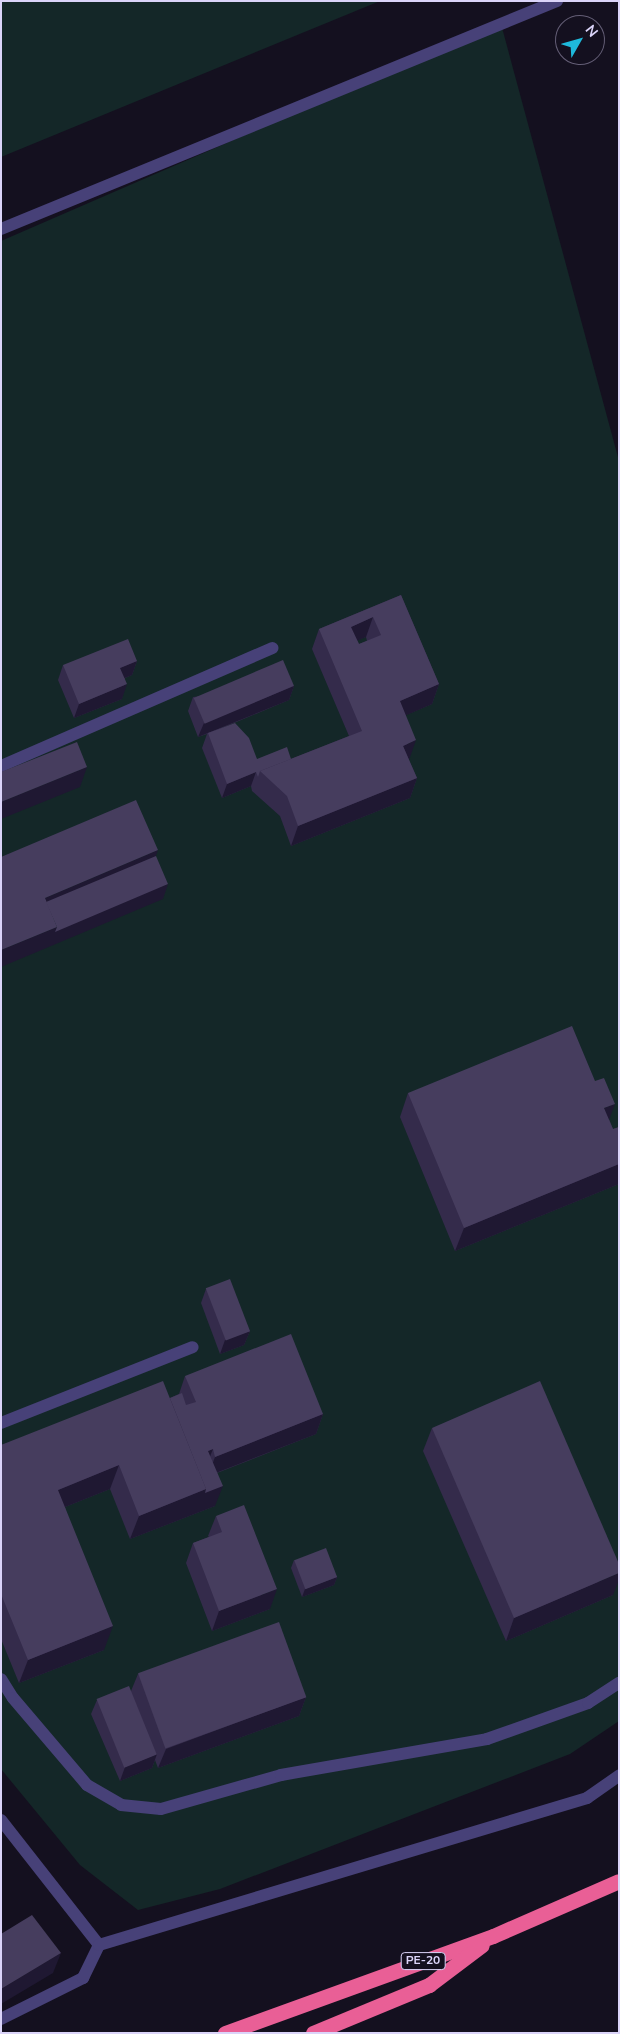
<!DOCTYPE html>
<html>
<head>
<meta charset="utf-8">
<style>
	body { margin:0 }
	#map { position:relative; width:620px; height:2034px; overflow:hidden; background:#14101f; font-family:"Nunito Sans",sans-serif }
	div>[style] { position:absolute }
	.green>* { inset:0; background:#142728 }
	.minor>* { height:12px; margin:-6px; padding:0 6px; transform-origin:6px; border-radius:6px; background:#474178 }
	.highway>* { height:15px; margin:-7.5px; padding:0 7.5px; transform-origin:7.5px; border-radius:7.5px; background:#e95f96 }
	.wall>* { inset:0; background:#342b4b }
	.shaded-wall>* { inset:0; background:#1f1832 }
	.building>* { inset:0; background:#463d5e; transform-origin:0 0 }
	span { translate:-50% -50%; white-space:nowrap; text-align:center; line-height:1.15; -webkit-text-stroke:4px #14101f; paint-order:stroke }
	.shield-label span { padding:1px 4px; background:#14101f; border:1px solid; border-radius:4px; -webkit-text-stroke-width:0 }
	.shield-label { font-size:12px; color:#dbd4f9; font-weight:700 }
	.frame { position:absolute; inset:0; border:2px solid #dbd4f9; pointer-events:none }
	.north { position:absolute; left:555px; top:15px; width:50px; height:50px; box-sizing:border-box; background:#14101f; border:1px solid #645e76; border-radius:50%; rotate:52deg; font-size:14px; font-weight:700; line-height:20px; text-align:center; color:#dbd4f9 }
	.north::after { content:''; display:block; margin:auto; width:18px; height:22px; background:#1eb9db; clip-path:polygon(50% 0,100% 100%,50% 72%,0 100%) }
</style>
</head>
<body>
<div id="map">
	<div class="green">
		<div style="clip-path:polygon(1px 1px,380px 1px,1px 157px)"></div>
		<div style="clip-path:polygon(501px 24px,619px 461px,619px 1721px,570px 1754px,220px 1889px,138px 1910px,80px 1865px,1px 1769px,1px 241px)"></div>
	</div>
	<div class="minor">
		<div style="left:1px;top:229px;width:601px;rotate:-22.3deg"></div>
		<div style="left:1px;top:766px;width:296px;rotate:-23.5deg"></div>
		<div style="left:1px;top:1423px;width:206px;rotate:-21.6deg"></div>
		<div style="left:1px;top:1679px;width:22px;rotate:58deg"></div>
		<div style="left:13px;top:1698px;width:114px;rotate:49.6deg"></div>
		<div style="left:87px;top:1785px;width:39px;rotate:30deg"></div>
		<div style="left:121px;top:1805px;width:40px;rotate:5.7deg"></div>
		<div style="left:161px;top:1809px;width:125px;rotate:-15.8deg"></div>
		<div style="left:281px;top:1775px;width:209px;rotate:-9.9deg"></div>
		<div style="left:487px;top:1739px;width:107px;rotate:-19.6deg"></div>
		<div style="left:588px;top:1703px;width:37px;rotate:-33deg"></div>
		<div style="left:1px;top:1820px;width:159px;rotate:51.9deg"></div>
		<div style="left:1px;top:2019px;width:92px;rotate:-26.6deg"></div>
		<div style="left:83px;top:1978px;width:37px;rotate:-64deg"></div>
		<div style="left:99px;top:1945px;width:510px;rotate:-16.76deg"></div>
		<div style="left:587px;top:1798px;width:39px;rotate:-35deg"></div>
	</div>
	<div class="highway">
		<div style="left:225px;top:2033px;width:285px;rotate:-19.9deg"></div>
		<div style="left:493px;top:1936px;width:137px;rotate:-23.6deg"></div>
		<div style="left:313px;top:2033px;width:126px;rotate:-22.5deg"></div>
		<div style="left:429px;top:1985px;width:66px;rotate:-37deg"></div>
	</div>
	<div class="wall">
		<div style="clip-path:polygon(evenodd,401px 595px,439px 684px,432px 704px,406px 715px,409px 760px,417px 778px,410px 798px,291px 846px,280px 816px,252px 791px,251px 786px,222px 798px,202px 748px,207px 734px,198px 737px,188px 711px,193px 697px,294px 686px,289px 700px,215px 731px,257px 759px,291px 759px,349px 736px,312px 649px,319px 629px,401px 595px,366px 637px,367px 641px,359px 644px,357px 640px,366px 637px)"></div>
		<div style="clip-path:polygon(137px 661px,132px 675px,125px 678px,122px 699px,74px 718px,58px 680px,63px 665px)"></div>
		<div style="clip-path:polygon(408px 1093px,609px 1119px,613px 1129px,619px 1127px,619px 1184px,455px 1251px,400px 1117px)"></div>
		<div style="clip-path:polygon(206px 1289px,250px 1331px,244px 1345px,220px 1354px,201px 1303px)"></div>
		<div style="clip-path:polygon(185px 1376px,323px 1414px,316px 1434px,217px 1473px,215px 1506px,130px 1539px,110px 1489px,65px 1507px,104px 1650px,19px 1683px,1px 1639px,1px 1445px,170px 1398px,179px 1394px)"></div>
		<div style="clip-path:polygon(432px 1428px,613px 1595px,506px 1641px,423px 1451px)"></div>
		<div style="clip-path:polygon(216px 1516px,270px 1609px,212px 1631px,186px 1563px,193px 1543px,209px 1537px,208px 1536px)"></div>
		<div style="clip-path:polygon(294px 1560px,337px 1577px,334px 1585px,302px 1597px,291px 1568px)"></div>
		<div style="clip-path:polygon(138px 1674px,306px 1697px,299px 1716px,158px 1768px,155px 1760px,152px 1768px,120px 1781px,91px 1714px,97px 1700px,131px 1691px)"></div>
	</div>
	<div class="shaded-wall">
		<div style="clip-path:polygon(373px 617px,366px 637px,344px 646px,351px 627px)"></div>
		<div style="clip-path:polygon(137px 661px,132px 675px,115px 682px,120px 668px)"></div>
		<div style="clip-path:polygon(127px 684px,122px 699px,74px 718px,79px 704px)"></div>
		<div style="clip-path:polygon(439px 684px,432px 704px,393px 721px,400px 701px)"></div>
		<div style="clip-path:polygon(294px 686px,289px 700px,198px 737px,204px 723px)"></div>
		<div style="clip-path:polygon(416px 740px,409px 760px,403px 746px)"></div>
		<div style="clip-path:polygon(87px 767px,80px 787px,1px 819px,1px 802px)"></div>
		<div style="clip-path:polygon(256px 772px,251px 786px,222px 798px,227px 784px)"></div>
		<div style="clip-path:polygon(417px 778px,410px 798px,291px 846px,298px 826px)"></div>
		<div style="clip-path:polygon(158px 850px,151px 870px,47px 914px,45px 898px)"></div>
		<div style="clip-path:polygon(168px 884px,163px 899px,1px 967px,1px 950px,57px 927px)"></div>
		<div style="clip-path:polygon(615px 1104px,606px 1128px,604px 1108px)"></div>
		<div style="clip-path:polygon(619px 1164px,619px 1184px,455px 1251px,464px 1228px)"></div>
		<div style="clip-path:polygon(250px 1331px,244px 1345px,220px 1354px,225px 1340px)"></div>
		<div style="clip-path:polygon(323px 1414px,316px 1434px,208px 1476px,215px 1457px)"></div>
		<div style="clip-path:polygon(213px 1449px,205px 1469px,208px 1451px)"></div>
		<div style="clip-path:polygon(119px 1465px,110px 1489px,50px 1513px,58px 1490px)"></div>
		<div style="clip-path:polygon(223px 1486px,215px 1506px,130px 1539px,139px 1516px,206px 1489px)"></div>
		<div style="clip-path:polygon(619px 1573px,619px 1580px,613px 1595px,506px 1641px,514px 1618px)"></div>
		<div style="clip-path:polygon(337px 1577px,334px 1585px,302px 1597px,305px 1589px)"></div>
		<div style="clip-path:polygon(277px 1589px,270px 1609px,212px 1631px,219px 1611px)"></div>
		<div style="clip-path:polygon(113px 1626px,104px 1650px,19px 1683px,28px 1660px)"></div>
		<div style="clip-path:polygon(306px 1697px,299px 1716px,158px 1768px,166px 1749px)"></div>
		<div style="clip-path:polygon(157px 1754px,152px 1768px,120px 1781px,125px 1767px)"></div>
		<div style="clip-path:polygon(61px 1953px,53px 1973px,1px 2004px,1px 1989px)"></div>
	</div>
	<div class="building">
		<div style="clip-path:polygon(evenodd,401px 595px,439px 684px,400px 701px,416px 740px,403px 746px,417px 778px,298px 826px,287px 796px,260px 771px,362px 731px,319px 629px,401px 595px,373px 617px,381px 635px,359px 644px,351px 627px,373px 617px)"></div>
		<div style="clip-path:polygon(128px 639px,137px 661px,120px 668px,127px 684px,79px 704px,63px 665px)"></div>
		<div style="left:283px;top:660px;width:28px;height:97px;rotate:67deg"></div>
		<div style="clip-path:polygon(235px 723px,249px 738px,257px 759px,287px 747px,291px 759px,260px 771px,258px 777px,256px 772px,227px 784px,208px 733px)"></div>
		<div style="clip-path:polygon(77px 742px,87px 767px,1px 802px,1px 772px)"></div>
		<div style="clip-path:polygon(136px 800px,158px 850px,45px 898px,57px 927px,1px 950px,1px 857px)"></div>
		<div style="clip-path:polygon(156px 856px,168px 884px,55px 932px,57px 927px,46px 902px)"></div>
		<div style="clip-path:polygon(572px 1026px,595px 1081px,604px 1078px,615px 1104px,604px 1108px,613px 1129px,619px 1127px,619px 1164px,464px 1228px,408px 1093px)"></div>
		<div style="left:230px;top:1279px;width:56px;height:26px;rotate:69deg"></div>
		<div style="clip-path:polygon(291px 1334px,323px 1414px,215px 1457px,213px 1449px,208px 1451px,223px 1486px,205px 1493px,206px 1489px,170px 1398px,182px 1393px,186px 1405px,196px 1402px,185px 1376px)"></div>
		<div style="clip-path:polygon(163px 1381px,206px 1489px,139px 1516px,119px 1465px,58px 1490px,113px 1626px,28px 1660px,1px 1594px,1px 1445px)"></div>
		<div style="clip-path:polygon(540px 1381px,619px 1564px,619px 1573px,514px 1618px,432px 1428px)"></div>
		<div style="clip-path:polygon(244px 1505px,277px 1589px,219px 1611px,193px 1543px,222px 1532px,216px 1516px)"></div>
		<div style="left:326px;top:1548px;width:31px;height:34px;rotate:69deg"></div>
		<div style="left:279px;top:1622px;width:80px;height:150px;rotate:70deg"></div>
		<div style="left:129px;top:1686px;width:74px;height:35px;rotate:68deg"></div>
		<div style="clip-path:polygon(32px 1915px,61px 1953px,1px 1989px,1px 1934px)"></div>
	</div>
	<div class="shield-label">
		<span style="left:423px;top:1961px">PE-20</span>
	</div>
	<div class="frame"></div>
	<div class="north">N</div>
</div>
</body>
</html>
